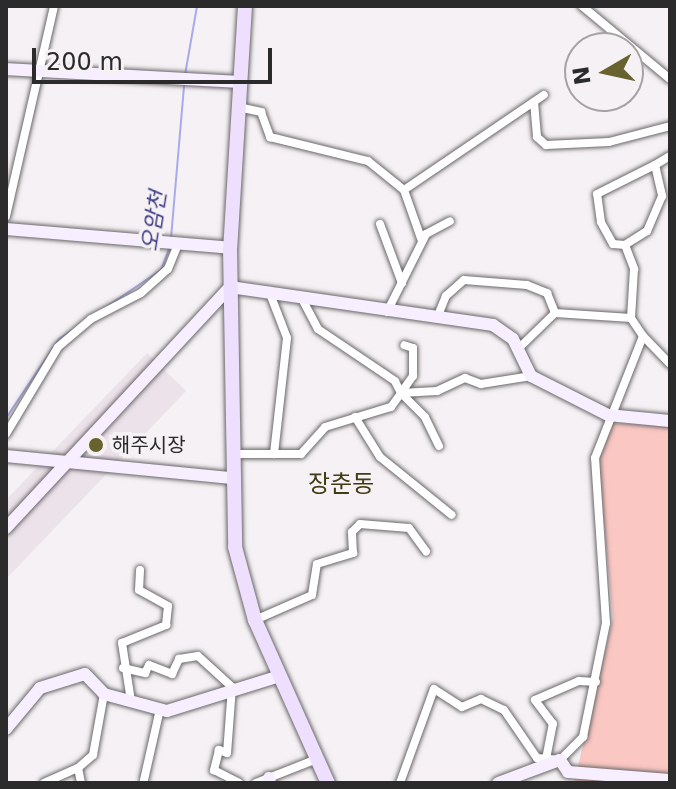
<!DOCTYPE html>
<html>
<head>
<meta charset="utf-8">
<style>
	body { margin:0 }
	#map { position:relative; width:676px; height:789px; overflow:hidden; background:#f5f1f4; font-family:"DejaVu Sans","Noto Sans KR",sans-serif }
	div>[style] { position:absolute }
	.built>* { inset:0; background:#ece2ea }
	.green>* { inset:0; background:#fac7c2 }
	.stream>* { height:2px; margin:-1px; padding:0 1px; transform-origin:1px; border-radius:1px; background:#a7abeb }
	.roads { filter:drop-shadow(0 0 2px #6a6769) drop-shadow(0 0 2px #6a6769) }
	.street>* { height:8px; margin:-4px; padding:0 4px; transform-origin:4px; border-radius:4px; background:#fff }
	.secondary>* { height:12px; margin:-6px; padding:0 6px; transform-origin:6px; border-radius:6px; background:#f7efff }
	.primary>* { height:14px; margin:-7px; padding:0 7px; transform-origin:7px; border-radius:7px; background:#efdffe }
	.dots>* { width:22px; height:22px; translate:-50% -50%; box-sizing:border-box; border:4px solid #f5f1f4; border-radius:50% }
	span { translate:-50% -50%; white-space:nowrap; text-align:center; line-height:1.15; -webkit-text-stroke:7px #f5f1f4; paint-order:stroke }
	.poi-label { font-size:20px; color:#2c2b2c }
	.left { translate:0 -50%; text-align:left }
	.water-label { font-size:22px; color:#3e3b86; font-style:italic }
	.quarter-label { font-size:24px; color:#403b12 }
	.frame { position:absolute; inset:0; border:8px solid #2c2b2c; pointer-events:none }
	.north { position:absolute; left:564px; top:32px; width:80px; height:80px; box-sizing:border-box; background:#f5f1f4; border:2px solid #a5a2a4; border-radius:50%; rotate:261deg; font-size:22px; font-weight:700; line-height:32px; text-align:center; color:#2c2b2c }
	.north::after { content:''; display:block; margin:auto; width:28px; height:36px; background:#68622f; clip-path:polygon(50% 0,100% 100%,50% 72%,0 100%) }
	.scale { position:absolute; left:32px; top:48px; width:240px; height:36px; box-sizing:border-box; border:4px solid #2c2b2c; border-top:0; padding-left:10px; font-size:24px; line-height:28px; white-space:nowrap; color:#2c2b2c; -webkit-text-stroke:6px #f5f1f4; paint-order:stroke }
</style>
</head>
<body>
<div id="map">
	<div class="built">
		<div style="clip-path:polygon(147px 353px,186px 391px,6px 579px,6px 500px)"></div>
	</div>
	<div class="green">
		<div style="clip-path:polygon(608px 423px,670px 426px,670px 783px,574px 783px,613px 618px,598px 460px)"></div>
	</div>
	<div class="stream">
		<div style="left:185px;top:75px;width:70px;rotate:-80.1deg"></div>
		<div style="left:171px;top:238px;width:153px;rotate:-85.1deg"></div>
		<div style="left:6px;top:418px;width:95px;rotate:-56.1deg"></div>
		<div style="left:59px;top:339px;width:123px;rotate:-34.1deg"></div>
		<div style="left:161px;top:270px;width:22px;rotate:-69deg"></div>
	</div>
	<div class="roads">
		<div class="street">
			<div style="left:582px;top:6px;width:114px;rotate:39.7deg"></div>
			<div style="left:534px;top:102px;width:35px;rotate:85deg"></div>
			<div style="left:537px;top:137px;width:12px;rotate:42deg"></div>
			<div style="left:546px;top:145px;width:63px;rotate:-2.7deg"></div>
			<div style="left:609px;top:142px;width:63px;rotate:-14.7deg"></div>
			<div style="left:238px;top:107px;width:24px;rotate:12deg"></div>
			<div style="left:261px;top:112px;width:27px;rotate:70deg"></div>
			<div style="left:270px;top:137px;width:101px;rotate:13.8deg"></div>
			<div style="left:368px;top:161px;width:46px;rotate:38.9deg"></div>
			<div style="left:404px;top:190px;width:169px;rotate:-34.2deg"></div>
			<div style="left:655px;top:165px;width:17px;rotate:-31deg"></div>
			<div style="left:404px;top:190px;width:54px;rotate:70.6deg"></div>
			<div style="left:6px;top:216px;width:215px;rotate:-77.1deg"></div>
			<div style="left:380px;top:224px;width:63px;rotate:69.6deg"></div>
			<div style="left:625px;top:245px;width:12px;rotate:-175deg"></div>
			<div style="left:613px;top:244px;width:25px;rotate:-119deg"></div>
			<div style="left:601px;top:222px;width:28px;rotate:-98deg"></div>
			<div style="left:597px;top:194px;width:65px;rotate:-26.6deg"></div>
			<div style="left:655px;top:165px;width:32px;rotate:77deg"></div>
			<div style="left:662px;top:196px;width:38px;rotate:113deg"></div>
			<div style="left:647px;top:231px;width:26px;rotate:148deg"></div>
			<div style="left:625px;top:245px;width:26px;rotate:69deg"></div>
			<div style="left:634px;top:269px;width:49px;rotate:93.5deg"></div>
			<div style="left:269px;top:291px;width:50px;rotate:69deg"></div>
			<div style="left:287px;top:338px;width:117px;rotate:96.4deg"></div>
			<div style="left:387px;top:312px;width:87px;rotate:-63.4deg"></div>
			<div style="left:426px;top:234px;width:27px;rotate:-28deg"></div>
			<div style="left:437px;top:318px;width:24px;rotate:-68deg"></div>
			<div style="left:446px;top:296px;width:24px;rotate:-42deg"></div>
			<div style="left:464px;top:280px;width:63px;rotate:4.5deg"></div>
			<div style="left:527px;top:285px;width:22px;rotate:22deg"></div>
			<div style="left:547px;top:293px;width:22px;rotate:68deg"></div>
			<div style="left:643px;top:336px;width:39px;rotate:46deg"></div>
			<div style="left:401px;top:393px;width:21px;rotate:-55deg"></div>
			<div style="left:413px;top:376px;width:28px;rotate:-90deg"></div>
			<div style="left:413px;top:348px;width:9px;rotate:-162deg"></div>
			<div style="left:355px;top:417px;width:47px;rotate:58deg"></div>
			<div style="left:380px;top:457px;width:92px;rotate:38.9deg"></div>
			<div style="left:6px;top:434px;width:101px;rotate:-59.1deg"></div>
			<div style="left:58px;top:347px;width:43px;rotate:-40.3deg"></div>
			<div style="left:91px;top:319px;width:56px;rotate:-27.5deg"></div>
			<div style="left:141px;top:293px;width:36px;rotate:-42deg"></div>
			<div style="left:168px;top:269px;width:27px;rotate:-68deg"></div>
			<div style="left:439px;top:446px;width:32px;rotate:-116deg"></div>
			<div style="left:425px;top:417px;width:34px;rotate:-135deg"></div>
			<div style="left:401px;top:393px;width:36px;rotate:-3deg"></div>
			<div style="left:437px;top:391px;width:31px;rotate:-25deg"></div>
			<div style="left:465px;top:378px;width:17px;rotate:21deg"></div>
			<div style="left:481px;top:384px;width:51px;rotate:-9.1deg"></div>
			<div style="left:232px;top:454px;width:69px"></div>
			<div style="left:301px;top:454px;width:36px;rotate:-48deg"></div>
			<div style="left:325px;top:427px;width:69px;rotate:-16.9deg"></div>
			<div style="left:391px;top:407px;width:17px;rotate:-54deg"></div>
			<div style="left:401px;top:393px;width:13px;rotate:-117deg"></div>
			<div style="left:395px;top:381px;width:93px;rotate:-146deg"></div>
			<div style="left:318px;top:329px;width:36px;rotate:-118deg"></div>
			<div style="left:255px;top:620px;width:62px;rotate:-23.7deg"></div>
			<div style="left:312px;top:595px;width:31px;rotate:-81deg"></div>
			<div style="left:317px;top:564px;width:38px;rotate:-17deg"></div>
			<div style="left:353px;top:553px;width:21px;rotate:-93deg"></div>
			<div style="left:352px;top:532px;width:11px;rotate:-45deg"></div>
			<div style="left:360px;top:524px;width:49px;rotate:4.7deg"></div>
			<div style="left:409px;top:528px;width:29px;rotate:54deg"></div>
			<div style="left:123px;top:668px;width:23px;rotate:13deg"></div>
			<div style="left:145px;top:673px;width:9px;rotate:-63deg"></div>
			<div style="left:149px;top:665px;width:25px;rotate:21deg"></div>
			<div style="left:172px;top:674px;width:17px;rotate:-65deg"></div>
			<div style="left:179px;top:659px;width:19px;rotate:-9deg"></div>
			<div style="left:198px;top:656px;width:46px;rotate:42.4deg"></div>
			<div style="left:232px;top:687px;width:66px;rotate:94.3deg"></div>
			<div style="left:227px;top:753px;width:9px;rotate:-159deg"></div>
			<div style="left:219px;top:750px;width:21px;rotate:104deg"></div>
			<div style="left:214px;top:770px;width:28px;rotate:27deg"></div>
			<div style="left:131px;top:701px;width:59px;rotate:-98.8deg"></div>
			<div style="left:122px;top:643px;width:48px;rotate:-22.2deg"></div>
			<div style="left:166px;top:625px;width:19px;rotate:-84deg"></div>
			<div style="left:168px;top:606px;width:33px;rotate:-151deg"></div>
			<div style="left:139px;top:590px;width:20px;rotate:-87deg"></div>
			<div style="left:546px;top:759px;width:36px;rotate:-79deg"></div>
			<div style="left:553px;top:724px;width:30px;rotate:-127deg"></div>
			<div style="left:535px;top:700px;width:48px;rotate:-23.4deg"></div>
			<div style="left:579px;top:681px;width:17px;rotate:3deg"></div>
			<div style="left:144px;top:780px;width:73px;rotate:-77.3deg"></div>
			<div style="left:44px;top:783px;width:37px;rotate:-24deg"></div>
			<div style="left:81px;top:783px;width:15px;rotate:-101deg"></div>
			<div style="left:78px;top:768px;width:20px;rotate:-41deg"></div>
			<div style="left:93px;top:755px;width:62px;rotate:-79.8deg"></div>
			<div style="left:256px;top:783px;width:66px;rotate:-21.5deg"></div>
			<div style="left:400px;top:783px;width:100px;rotate:-70.1deg"></div>
			<div style="left:434px;top:689px;width:33px;rotate:33deg"></div>
			<div style="left:462px;top:707px;width:21px;rotate:-23deg"></div>
			<div style="left:481px;top:699px;width:25px;rotate:26deg"></div>
			<div style="left:504px;top:710px;width:58px;rotate:55.5deg"></div>
			<div style="left:537px;top:758px;width:23px;rotate:5deg"></div>
			<div style="left:560px;top:760px;width:33px;rotate:-45deg"></div>
			<div style="left:583px;top:737px;width:116px;rotate:-78.6deg"></div>
			<div style="left:606px;top:623px;width:165px;rotate:-93.8deg"></div>
			<div style="left:595px;top:458px;width:131px;rotate:-68.5deg"></div>
			<div style="left:643px;top:336px;width:22px;rotate:-124deg"></div>
			<div style="left:631px;top:318px;width:76px;rotate:-176.2deg"></div>
			<div style="left:555px;top:313px;width:52px;rotate:135.8deg"></div>
		</div>
		<div class="secondary">
			<div style="left:6px;top:69px;width:233px;rotate:3.2deg"></div>
			<div style="left:6px;top:229px;width:225px;rotate:4.8deg"></div>
			<div style="left:6px;top:456px;width:227px;rotate:5.6deg"></div>
			<div style="left:6px;top:528px;width:329px;rotate:-47.1deg"></div>
			<div style="left:230px;top:287px;width:266px;rotate:8.2deg"></div>
			<div style="left:493px;top:325px;width:24px;rotate:35deg"></div>
			<div style="left:513px;top:339px;width:41px;rotate:64.1deg"></div>
			<div style="left:531px;top:376px;width:86px;rotate:26.9deg"></div>
			<div style="left:608px;top:415px;width:62px;rotate:5.5deg"></div>
			<div style="left:6px;top:729px;width:53px;rotate:-50.3deg"></div>
			<div style="left:40px;top:688px;width:47px;rotate:-17.3deg"></div>
			<div style="left:85px;top:674px;width:28px;rotate:46deg"></div>
			<div style="left:104px;top:694px;width:65px;rotate:15.1deg"></div>
			<div style="left:167px;top:711px;width:118px;rotate:-17.2deg"></div>
			<div style="left:269px;top:778px;width:5px;rotate:79deg"></div>
			<div style="left:498px;top:783px;width:66px;rotate:-20.4deg"></div>
			<div style="left:560px;top:760px;width:14px;rotate:56deg"></div>
			<div style="left:568px;top:772px;width:102px;rotate:4.5deg"></div>
		</div>
		<div class="primary">
			<div style="left:245px;top:6px;width:242px;rotate:93.5deg"></div>
			<div style="left:230px;top:248px;width:299px;rotate:89deg"></div>
			<div style="left:235px;top:547px;width:76px;rotate:74.7deg"></div>
			<div style="left:255px;top:620px;width:179px;rotate:65.9deg"></div>
		</div>
	</div>
	<div class="dots">
		<div style="left:96px;top:445px;background:#68622f"></div>
	</div>
	<div class="poi-label">
		<span class="left" style="left:112px;top:445px">해주시장</span>
	</div>
	<div class="water-label">
		<span style="left:154px;top:221px;rotate:-81deg">오암천</span>
	</div>
	<div class="quarter-label">
		<span style="left:341px;top:485px">장춘동</span>
	</div>
	<div class="frame"></div>
	<div class="north">N</div>
	<div class="scale">200 m</div>
</div>
</body>
</html>
